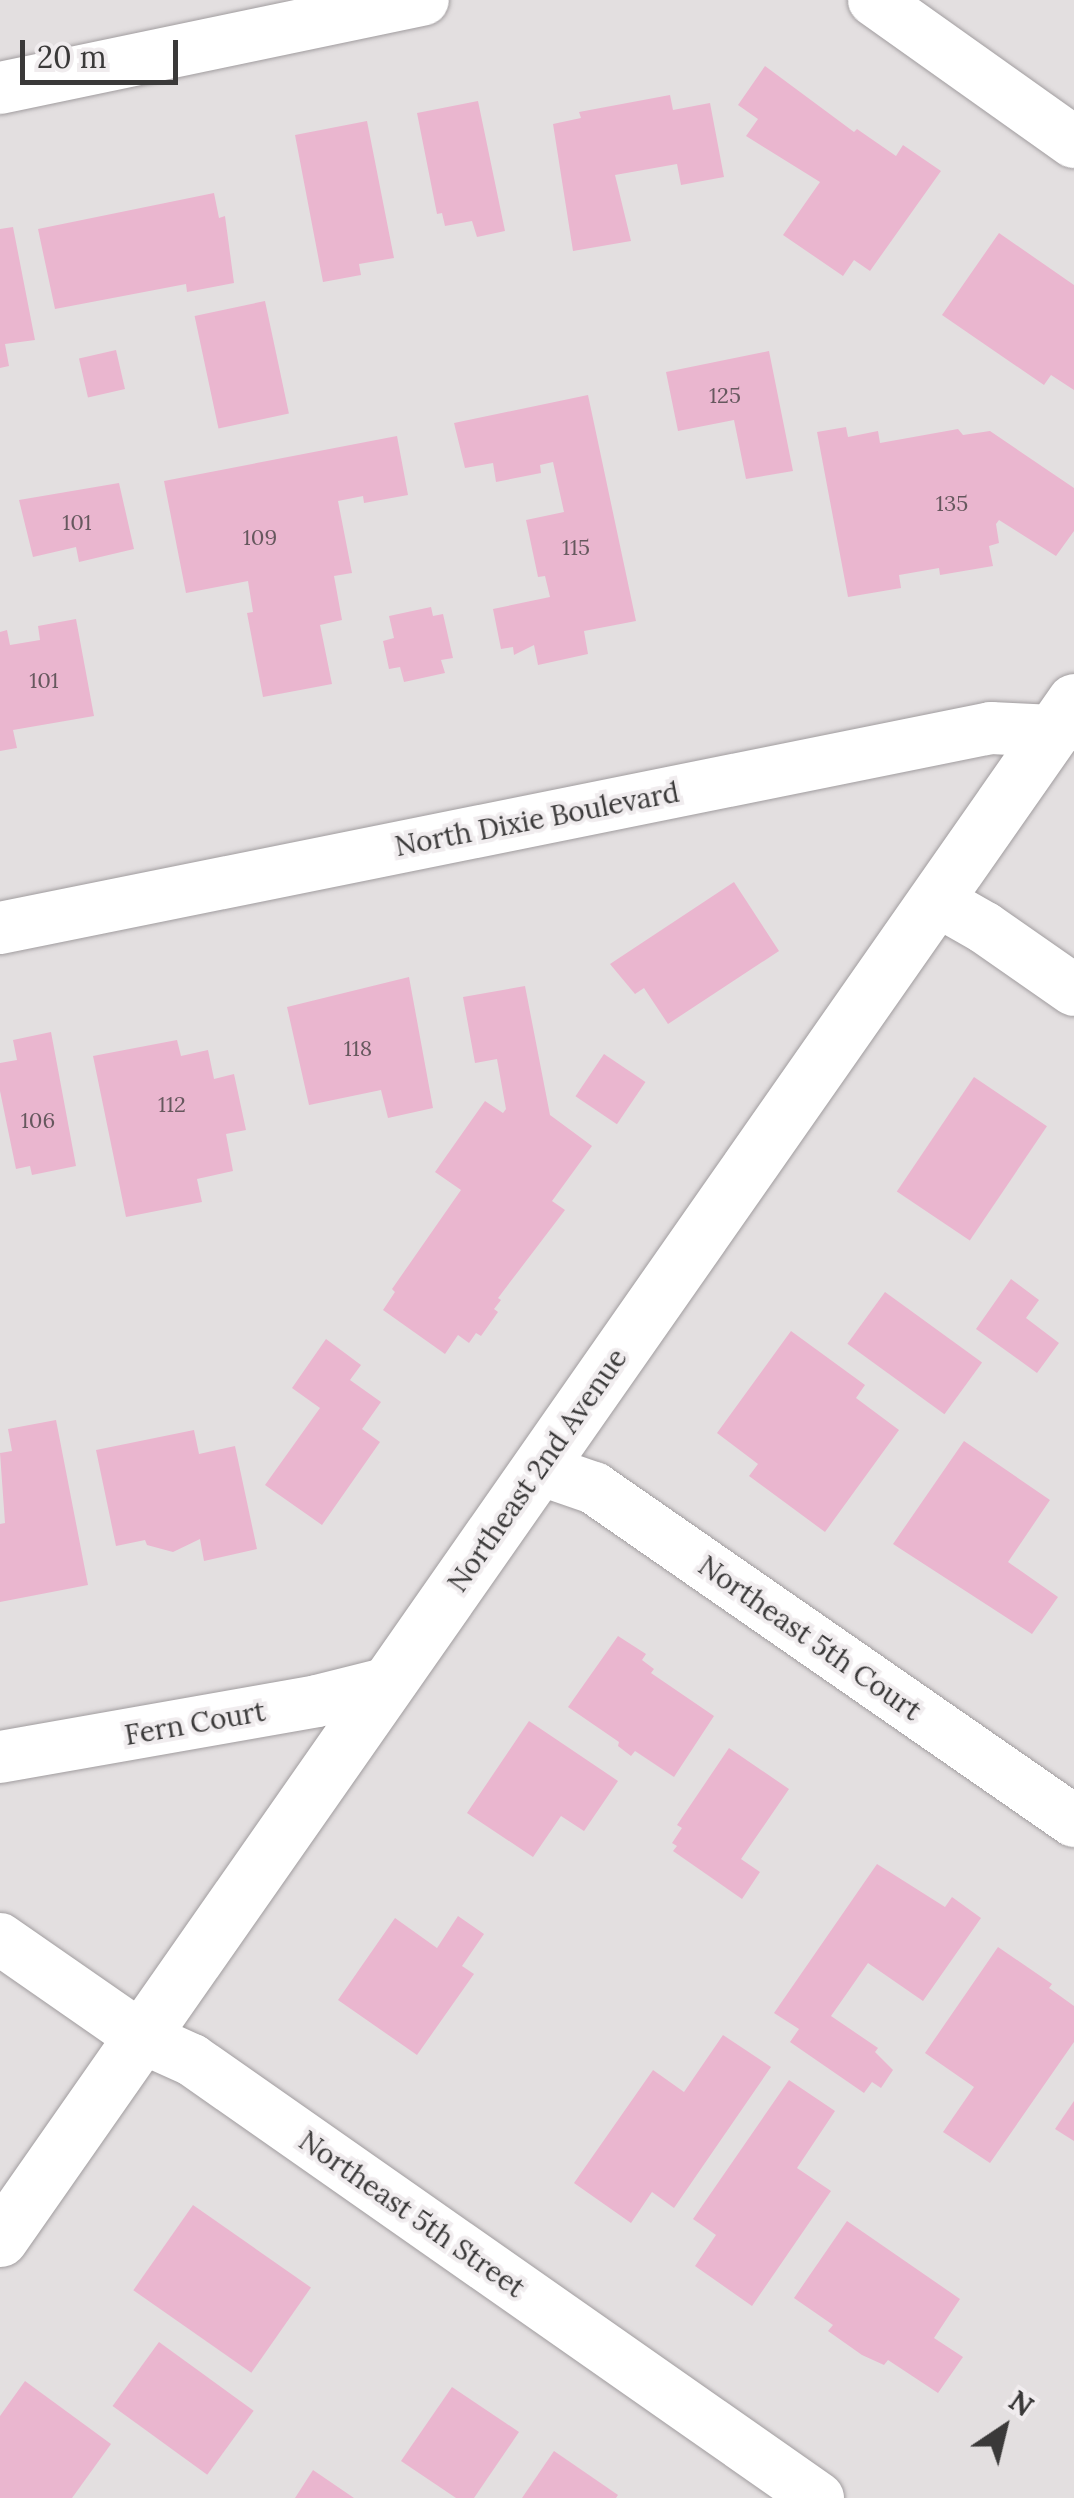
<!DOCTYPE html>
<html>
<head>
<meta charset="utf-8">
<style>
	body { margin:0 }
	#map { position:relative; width:1074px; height:2498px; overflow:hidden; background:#e3dfe0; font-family:Lora,serif }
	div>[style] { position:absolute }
	.building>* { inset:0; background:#eab6cf; transform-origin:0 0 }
	.roads { filter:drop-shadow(0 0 2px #a19d9f) drop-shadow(0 0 2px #a19d9f) }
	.street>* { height:52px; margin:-26px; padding:0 26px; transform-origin:26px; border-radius:26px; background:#fff }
	.secondary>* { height:55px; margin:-27.5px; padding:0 27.5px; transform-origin:27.5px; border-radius:27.5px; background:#fff }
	span { translate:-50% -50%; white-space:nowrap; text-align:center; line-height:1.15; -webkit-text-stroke:8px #f0ecee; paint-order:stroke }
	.number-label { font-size:22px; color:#66585e }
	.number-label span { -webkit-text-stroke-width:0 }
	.street-label { font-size:28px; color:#3a3939 }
	.north { position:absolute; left:954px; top:2378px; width:100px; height:100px; -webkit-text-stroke:8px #f0ecee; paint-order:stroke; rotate:35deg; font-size:28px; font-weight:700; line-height:40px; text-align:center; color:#3a3939 }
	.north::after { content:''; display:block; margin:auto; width:35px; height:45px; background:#3a3939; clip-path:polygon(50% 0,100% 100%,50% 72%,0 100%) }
	.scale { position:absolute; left:20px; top:40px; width:158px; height:45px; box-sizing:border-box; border:5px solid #3a3939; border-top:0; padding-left:12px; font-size:30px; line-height:35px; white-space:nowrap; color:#3a3939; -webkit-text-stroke:8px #f0ecee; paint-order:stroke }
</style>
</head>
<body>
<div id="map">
	<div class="building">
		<div style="clip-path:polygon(765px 66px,854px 132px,857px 129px,896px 156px,903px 145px,941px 171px,870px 271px,854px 260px,843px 276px,783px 235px,820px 182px,746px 136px,758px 119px,738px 105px)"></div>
		<div style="clip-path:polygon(670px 95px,673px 110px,710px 103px,724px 177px,681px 185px,677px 164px,615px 175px,631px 241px,573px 251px,553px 124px,581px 118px,579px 112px)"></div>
		<div style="clip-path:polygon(478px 101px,505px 231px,477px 237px,472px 221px,445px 226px,442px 213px,437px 214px,417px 113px)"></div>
		<div style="clip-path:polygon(367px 121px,394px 258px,359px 264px,361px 275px,323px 282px,295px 135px)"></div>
		<div style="clip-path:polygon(214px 193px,219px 218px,225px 216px,234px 283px,187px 292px,186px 284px,55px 309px,38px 229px)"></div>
		<div style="clip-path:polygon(13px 227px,35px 340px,5px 344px,9px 366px,0 368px,0 229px)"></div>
		<div style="clip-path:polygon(999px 233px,1074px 285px,1074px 390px,1051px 375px,1044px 385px,942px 315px)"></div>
		<div style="left:265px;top:301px;width:115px;height:72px;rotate:78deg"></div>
		<div style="left:116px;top:350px;width:40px;height:38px;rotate:77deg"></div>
		<div style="clip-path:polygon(769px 351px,793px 471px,746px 479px,734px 420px,678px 431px,666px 372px)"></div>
		<div style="clip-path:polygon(588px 395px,636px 621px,584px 631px,588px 654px,538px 665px,534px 645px,514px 655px,513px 647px,501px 649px,493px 609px,550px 597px,545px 576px,538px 577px,526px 520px,564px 512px,553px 462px,540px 465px,541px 473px,496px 482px,493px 463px,465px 468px,454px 423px)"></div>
		<div style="clip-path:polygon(846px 427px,848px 437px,878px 431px,880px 443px,958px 429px,963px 435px,990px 431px,1074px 488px,1074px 531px,1056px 556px,999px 520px,996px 524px,999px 543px,989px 546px,993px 566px,940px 575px,939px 568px,899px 575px,901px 588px,848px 597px,817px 432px)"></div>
		<div style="clip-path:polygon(397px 436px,408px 495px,364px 503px,363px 496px,338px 501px,352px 573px,334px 576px,342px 620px,320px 625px,332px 684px,263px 697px,247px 613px,253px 612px,248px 581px,186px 593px,164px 481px)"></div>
		<div style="clip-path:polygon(119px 483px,134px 549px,79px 562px,76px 547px,33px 557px,19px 500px)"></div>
		<div style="clip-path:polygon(431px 607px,433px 616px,443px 614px,453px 658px,441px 660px,445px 673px,404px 682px,400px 667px,389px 669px,383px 641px,394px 638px,389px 616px)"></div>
		<div style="clip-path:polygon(76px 619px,94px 716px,13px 730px,17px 748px,0 751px,0 632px,7px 630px,10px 645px,40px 640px,38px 626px)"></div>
		<div style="clip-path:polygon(734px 882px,779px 951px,668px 1024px,644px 988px,635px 994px,610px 964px)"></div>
		<div style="clip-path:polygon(409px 977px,433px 1108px,388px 1118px,381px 1090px,309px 1105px,287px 1007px)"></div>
		<div style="clip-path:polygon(525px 986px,550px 1115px,592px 1146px,552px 1201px,565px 1210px,498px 1298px,501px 1300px,494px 1309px,498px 1312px,481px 1336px,476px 1333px,469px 1343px,458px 1335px,445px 1354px,383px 1310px,395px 1292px,392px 1289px,461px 1190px,435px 1172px,485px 1101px,503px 1113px,506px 1109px,497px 1059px,475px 1063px,463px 997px)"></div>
		<div style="clip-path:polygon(51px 1032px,76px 1166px,32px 1175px,30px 1166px,16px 1169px,0 1091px,0 1063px,17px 1060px,13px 1040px)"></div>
		<div style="clip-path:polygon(177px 1040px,181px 1056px,208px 1050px,214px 1079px,234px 1074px,246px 1130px,226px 1134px,233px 1171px,197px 1179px,202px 1202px,126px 1217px,93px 1056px)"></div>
		<div style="left:604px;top:1054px;width:50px;height:51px;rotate:34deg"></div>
		<div style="left:974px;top:1077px;width:88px;height:138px;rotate:34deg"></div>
		<div style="clip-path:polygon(1011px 1279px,1039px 1300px,1026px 1318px,1059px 1343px,1037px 1373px,976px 1329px)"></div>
		<div style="left:885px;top:1292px;width:120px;height:64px;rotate:36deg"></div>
		<div style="clip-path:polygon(791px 1331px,865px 1385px,856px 1398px,899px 1430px,825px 1532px,749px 1476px,758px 1464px,717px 1433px)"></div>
		<div style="clip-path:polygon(326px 1339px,361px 1365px,350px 1380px,381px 1402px,362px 1429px,380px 1442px,322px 1525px,265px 1485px,320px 1408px,292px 1388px)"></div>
		<div style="clip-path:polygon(56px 1420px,88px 1585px,0 1602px,0 1524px,5px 1523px,0 1453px,12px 1451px,8px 1429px)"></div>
		<div style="clip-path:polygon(194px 1430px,199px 1454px,235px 1446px,257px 1549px,204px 1561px,200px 1539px,173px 1552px,147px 1545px,145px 1540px,116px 1546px,96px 1450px)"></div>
		<div style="clip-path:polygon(964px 1441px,1050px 1500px,1008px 1562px,1058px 1597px,1032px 1634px,893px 1544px)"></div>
		<div style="clip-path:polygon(618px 1636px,646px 1654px,642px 1660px,654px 1669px,651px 1673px,714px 1716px,674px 1777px,635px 1751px,631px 1756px,618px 1746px,619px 1742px,568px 1707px)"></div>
		<div style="clip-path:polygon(529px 1721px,618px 1781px,584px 1831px,561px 1816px,533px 1857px,467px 1813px)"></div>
		<div style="clip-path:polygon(729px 1748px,789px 1789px,741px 1859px,760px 1872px,742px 1899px,673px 1851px,677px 1846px,672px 1843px,682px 1828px,677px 1825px)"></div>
		<div style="clip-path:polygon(877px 1864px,945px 1907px,952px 1897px,981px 1918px,923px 2001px,868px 1963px,831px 2016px,878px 2048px,875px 2052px,893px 2070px,881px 2088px,872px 2082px,864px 2093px,790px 2042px,799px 2029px,774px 2013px)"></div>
		<div style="clip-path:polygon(458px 1916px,484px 1934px,462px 1966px,474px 1974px,417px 2055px,338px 2000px,395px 1918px,437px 1948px)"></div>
		<div style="clip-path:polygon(998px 1947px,1052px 1984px,1049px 1988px,1074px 2006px,1074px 2042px,990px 2163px,943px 2132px,974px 2087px,925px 2053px)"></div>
		<div style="clip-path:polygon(723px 2035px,771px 2067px,674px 2208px,652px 2192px,631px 2223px,574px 2183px,653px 2070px,684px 2092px)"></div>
		<div style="clip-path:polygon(789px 2080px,835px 2111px,797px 2168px,831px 2191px,752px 2306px,695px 2266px,716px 2235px,693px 2219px)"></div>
		<div style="clip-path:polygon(1074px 2101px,1074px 2141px,1055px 2129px)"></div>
		<div style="left:193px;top:2205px;width:144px;height:104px;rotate:35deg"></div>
		<div style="clip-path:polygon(847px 2221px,960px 2299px,934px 2338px,963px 2357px,938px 2393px,888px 2360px,884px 2365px,862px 2355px,828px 2331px,833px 2325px,794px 2298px)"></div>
		<div style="left:159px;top:2342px;width:117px;height:79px;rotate:36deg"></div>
		<div style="clip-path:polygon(25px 2381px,111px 2444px,72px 2498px,0 2498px,0 2416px)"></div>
		<div style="clip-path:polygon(452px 2387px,519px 2432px,474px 2498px,456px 2498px,401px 2461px)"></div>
		<div style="clip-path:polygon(554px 2451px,618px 2495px,616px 2498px,522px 2498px)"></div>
		<div style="clip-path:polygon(313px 2470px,354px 2498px,295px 2498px)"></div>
	</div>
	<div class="roads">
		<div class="street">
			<div style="left:874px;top:0;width:245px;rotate:35.4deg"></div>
			<div style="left:0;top:88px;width:432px;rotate:-11.8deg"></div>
			<div style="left:936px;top:900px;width:56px;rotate:29.7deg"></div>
			<div style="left:985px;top:928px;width:108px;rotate:34.9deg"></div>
			<div style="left:0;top:928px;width:1011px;rotate:-11.41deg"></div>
			<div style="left:991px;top:728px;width:62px;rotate:2.8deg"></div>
			<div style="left:1053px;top:731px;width:22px;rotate:-21deg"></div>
			<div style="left:539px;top:1469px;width:58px;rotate:19.1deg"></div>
			<div style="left:594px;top:1488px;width:584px;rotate:34.75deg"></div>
			<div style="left:0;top:1757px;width:322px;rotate:-10deg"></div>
			<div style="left:317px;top:1701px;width:74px;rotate:-14deg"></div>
			<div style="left:0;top:1939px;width:172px;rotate:34.8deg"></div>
			<div style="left:141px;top:2037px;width:56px;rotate:24.3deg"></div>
			<div style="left:192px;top:2060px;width:764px;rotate:34.98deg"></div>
		</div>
		<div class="secondary">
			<div style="left:0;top:2239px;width:1876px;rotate:-55.07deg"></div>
		</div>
	</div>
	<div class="number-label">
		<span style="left:725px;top:396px">125</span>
		<span style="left:952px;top:504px">135</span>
		<span style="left:77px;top:523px">101</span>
		<span style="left:260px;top:538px">109</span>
		<span style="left:576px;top:548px">115</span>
		<span style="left:44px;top:681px">101</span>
		<span style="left:358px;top:1049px">118</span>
		<span style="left:172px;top:1105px">112</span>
		<span style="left:38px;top:1121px">106</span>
	</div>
	<div class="street-label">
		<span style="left:537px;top:819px;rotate:-11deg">North Dixie Boulevard</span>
		<span style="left:537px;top:1470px;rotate:-55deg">Northeast 2nd Avenue</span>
		<span style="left:810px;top:1638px;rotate:35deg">Northeast 5th Court</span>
		<span style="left:195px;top:1723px;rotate:-10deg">Fern Court</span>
		<span style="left:412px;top:2214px;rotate:35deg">Northeast 5th Street</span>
	</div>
	<div class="north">N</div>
	<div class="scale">20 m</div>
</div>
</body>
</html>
